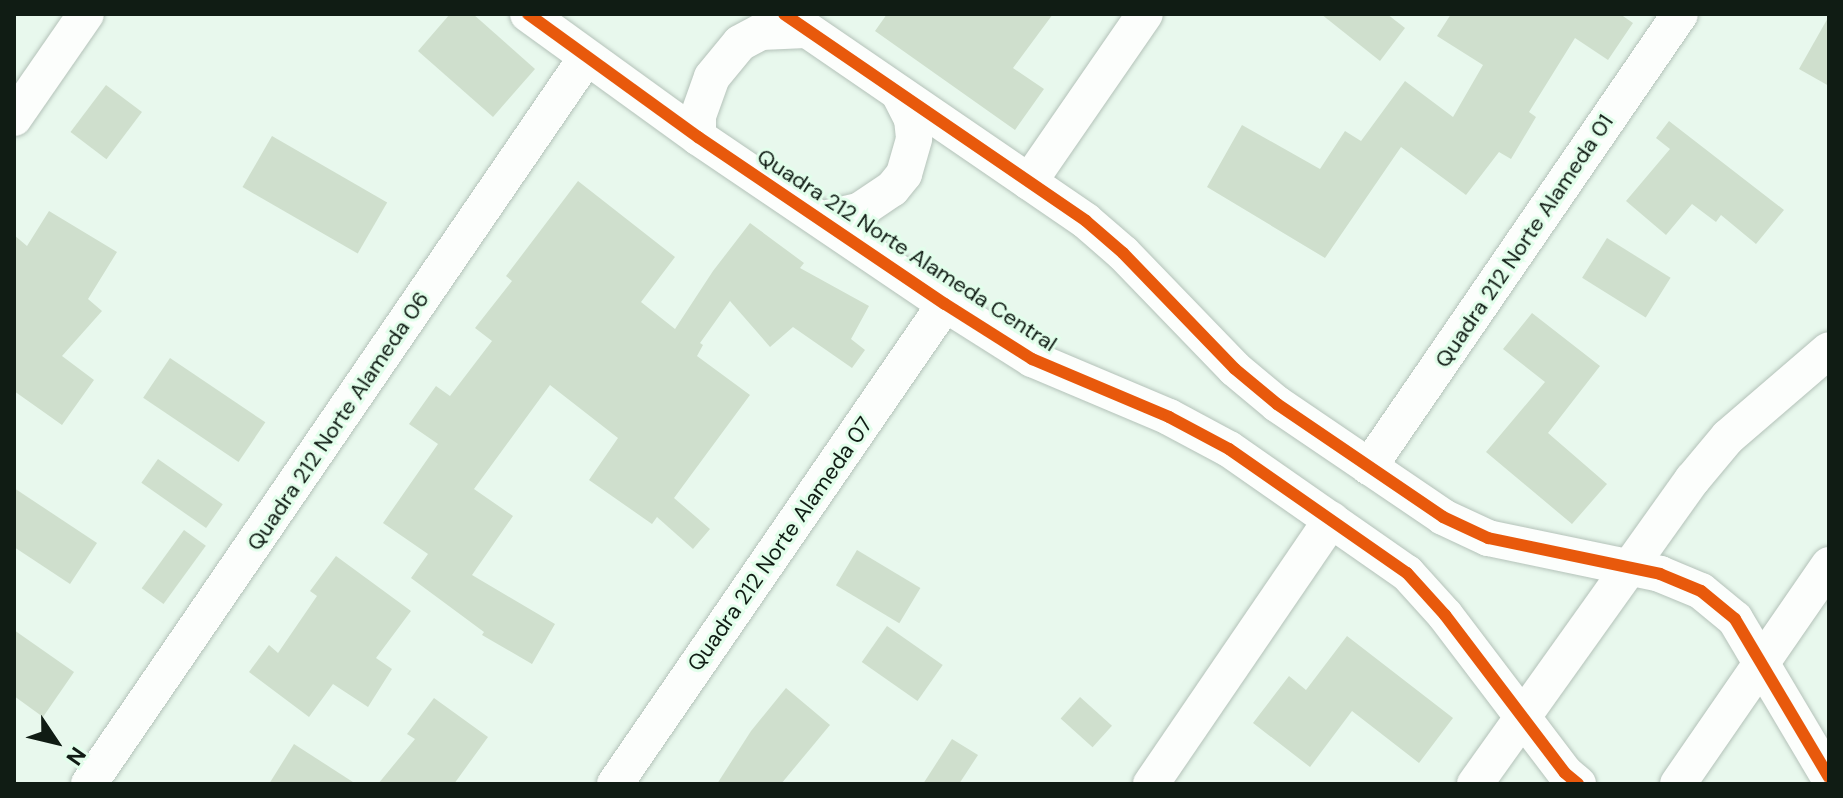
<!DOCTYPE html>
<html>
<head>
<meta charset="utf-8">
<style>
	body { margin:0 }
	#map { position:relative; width:1843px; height:798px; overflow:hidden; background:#e8f8ed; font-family:"DM Sans",sans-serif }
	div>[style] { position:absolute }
	.building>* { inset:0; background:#cfdfcd; transform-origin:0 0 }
	.roads { filter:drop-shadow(0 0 2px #b4c2b9) drop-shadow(0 0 2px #b4c2b9) }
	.minor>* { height:36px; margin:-18px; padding:0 18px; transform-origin:18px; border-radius:18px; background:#fcfefc }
	.cycleway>* { height:12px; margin:-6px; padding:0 6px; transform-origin:6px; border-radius:6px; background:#e8590c }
	span { translate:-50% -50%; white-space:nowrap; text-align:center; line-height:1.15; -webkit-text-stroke:6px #e2feeb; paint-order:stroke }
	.street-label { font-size:22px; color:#101c14 }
	.frame { position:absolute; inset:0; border:16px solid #101c14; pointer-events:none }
	.north { position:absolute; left:16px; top:702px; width:80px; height:80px; -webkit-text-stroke:6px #e2feeb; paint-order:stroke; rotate:125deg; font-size:22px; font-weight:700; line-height:32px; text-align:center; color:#101c14 }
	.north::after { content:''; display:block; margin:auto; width:28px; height:36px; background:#101c14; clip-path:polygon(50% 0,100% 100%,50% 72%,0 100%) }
</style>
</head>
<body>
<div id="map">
	<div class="building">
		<div style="clip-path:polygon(450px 14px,473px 14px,535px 69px,493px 117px,418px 51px)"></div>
		<div style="clip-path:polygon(887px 14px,1053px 14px,1013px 68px,1044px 89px,1015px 130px,875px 31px)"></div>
		<div style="clip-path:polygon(1321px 14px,1387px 14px,1405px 28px,1380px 61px)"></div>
		<div style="clip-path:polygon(1451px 14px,1620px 14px,1633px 23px,1608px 60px,1575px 38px,1529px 112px,1536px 117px,1511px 159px,1499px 152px,1466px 195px,1401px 147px,1325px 258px,1207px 187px,1242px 125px,1320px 169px,1345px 131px,1361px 141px,1405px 81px,1453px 117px,1483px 65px,1437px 36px)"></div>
		<div style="clip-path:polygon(1829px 16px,1829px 86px,1799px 69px)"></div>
		<div style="left:106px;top:85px;width:45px;height:59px;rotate:37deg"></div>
		<div style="clip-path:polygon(1669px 121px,1784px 210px,1756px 244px,1721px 215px,1716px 222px,1692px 204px,1666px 235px,1626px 201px,1670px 149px,1656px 138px)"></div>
		<div style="left:272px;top:136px;width:133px;height:59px;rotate:30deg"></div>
		<div style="clip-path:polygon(578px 181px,675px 257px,641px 302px,675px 329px,713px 271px,750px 223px,804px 263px,800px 268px,869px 306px,851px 339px,865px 350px,852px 368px,793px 327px,770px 347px,730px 301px,700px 343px,703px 345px,697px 356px,750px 395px,674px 498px,710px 529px,693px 549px,657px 517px,652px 524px,589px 480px,618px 438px,550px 385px,474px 489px,513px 516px,472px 575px,555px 624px,532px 664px,482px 635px,484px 632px,411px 578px,428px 554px,383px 523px,438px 444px,409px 424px,436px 386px,450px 396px,492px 341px,475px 328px,512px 281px,506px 276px)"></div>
		<div style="clip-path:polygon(49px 211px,117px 252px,88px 299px,102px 311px,62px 356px,94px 380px,62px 425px,14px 391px,14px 235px,27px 246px)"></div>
		<div style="left:1607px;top:238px;width:75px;height:47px;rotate:32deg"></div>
		<div style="clip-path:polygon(1532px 313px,1600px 366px,1548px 433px,1607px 484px,1572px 524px,1486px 452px,1545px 382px,1503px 349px)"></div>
		<div style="left:170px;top:358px;width:115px;height:48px;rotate:34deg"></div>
		<div style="left:158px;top:459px;width:79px;height:29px;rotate:35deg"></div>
		<div style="clip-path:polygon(14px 488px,97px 543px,70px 584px,14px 547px)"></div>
		<div style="left:184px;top:530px;width:27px;height:72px;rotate:36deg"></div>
		<div style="left:857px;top:550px;width:74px;height:41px;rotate:31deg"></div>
		<div style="clip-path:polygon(336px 556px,411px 611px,376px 658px,392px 669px,368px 707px,333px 684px,309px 717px,249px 672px,269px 645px,278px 653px,317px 596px,310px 591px)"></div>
		<div style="left:887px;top:626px;width:68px;height:44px;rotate:35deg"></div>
		<div style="clip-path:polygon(14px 630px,74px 672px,43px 717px,14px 696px)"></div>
		<div style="clip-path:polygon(1347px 636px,1453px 718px,1419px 763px,1352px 711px,1310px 767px,1253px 723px,1289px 676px,1306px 690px)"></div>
		<div style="clip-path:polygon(786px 688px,830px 725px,781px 784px,717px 784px,751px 731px)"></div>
		<div style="left:1080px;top:697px;width:43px;height:29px;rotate:42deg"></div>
		<div style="clip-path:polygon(434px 698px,488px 737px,454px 784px,378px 784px,415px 739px,407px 734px)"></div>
		<div style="clip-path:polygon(952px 739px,978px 755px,959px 784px,923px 784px)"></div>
		<div style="clip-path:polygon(294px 744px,356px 784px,269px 784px)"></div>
	</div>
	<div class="roads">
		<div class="minor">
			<div style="left:528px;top:14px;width:210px;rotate:35.9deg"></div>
			<div style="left:698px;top:137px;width:298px;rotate:34.1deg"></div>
			<div style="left:945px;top:304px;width:103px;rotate:32.3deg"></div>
			<div style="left:1032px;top:359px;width:149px;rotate:22.9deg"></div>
			<div style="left:1169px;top:417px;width:68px;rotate:28.1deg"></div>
			<div style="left:1229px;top:449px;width:217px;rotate:34.9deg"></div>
			<div style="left:1407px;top:573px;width:57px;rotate:47.9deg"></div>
			<div style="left:1445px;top:615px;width:198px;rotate:52.8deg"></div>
			<div style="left:1565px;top:773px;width:17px;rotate:40deg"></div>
			<div style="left:784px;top:14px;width:366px;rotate:34.4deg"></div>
			<div style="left:1086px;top:221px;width:49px;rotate:40.9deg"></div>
			<div style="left:1123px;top:253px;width:161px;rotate:46deg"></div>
			<div style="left:1235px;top:369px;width:55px;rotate:39.8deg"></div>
			<div style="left:1277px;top:404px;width:201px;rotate:34.2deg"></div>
			<div style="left:1443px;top:517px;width:50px;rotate:25deg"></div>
			<div style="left:1488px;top:538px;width:176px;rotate:11.8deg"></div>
			<div style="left:1660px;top:574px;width:44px;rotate:22.5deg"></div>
			<div style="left:1701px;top:591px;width:44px;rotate:39.5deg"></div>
			<div style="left:1735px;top:619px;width:184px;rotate:59.3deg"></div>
			<div style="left:14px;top:118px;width:126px;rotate:-55.3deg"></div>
			<div style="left:698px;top:137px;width:21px;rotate:-90deg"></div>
			<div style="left:698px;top:116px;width:41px;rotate:-70.3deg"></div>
			<div style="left:712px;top:77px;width:44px;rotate:-50.5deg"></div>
			<div style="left:740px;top:43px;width:24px;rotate:-28deg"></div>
			<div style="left:761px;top:32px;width:45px;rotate:-2.5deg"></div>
			<div style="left:1029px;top:182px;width:204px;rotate:-55.4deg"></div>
			<div style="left:823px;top:219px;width:37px;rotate:-13deg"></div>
			<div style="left:859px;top:211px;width:40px;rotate:-34deg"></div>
			<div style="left:892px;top:189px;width:19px;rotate:-51deg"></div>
			<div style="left:904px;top:174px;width:37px;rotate:-74deg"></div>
			<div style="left:914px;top:138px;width:19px;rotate:-96deg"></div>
			<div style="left:912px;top:119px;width:25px;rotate:-117deg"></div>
			<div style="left:1369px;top:467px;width:549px;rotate:-55.53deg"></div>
			<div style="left:89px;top:784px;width:880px;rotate:-55.61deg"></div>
			<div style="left:615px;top:784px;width:582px;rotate:-55.49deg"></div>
			<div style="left:1151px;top:784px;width:320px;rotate:-55.7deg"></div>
			<div style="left:1475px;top:784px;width:374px;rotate:-54.5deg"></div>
			<div style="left:1692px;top:480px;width:56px;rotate:-50.1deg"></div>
			<div style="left:1728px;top:437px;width:133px;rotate:-40.7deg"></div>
			<div style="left:1678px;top:784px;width:266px;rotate:-55.4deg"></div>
		</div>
	</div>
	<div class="cycleway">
		<div style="left:528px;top:14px;width:210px;rotate:35.9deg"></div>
		<div style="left:698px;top:137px;width:298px;rotate:34.1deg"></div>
		<div style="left:945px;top:304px;width:103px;rotate:32.3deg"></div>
		<div style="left:1032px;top:359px;width:149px;rotate:22.9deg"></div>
		<div style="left:1169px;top:417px;width:68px;rotate:28.1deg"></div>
		<div style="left:1229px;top:449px;width:217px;rotate:34.9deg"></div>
		<div style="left:1407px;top:573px;width:57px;rotate:47.9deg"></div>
		<div style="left:1445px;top:615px;width:198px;rotate:52.8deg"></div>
		<div style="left:1565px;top:773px;width:17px;rotate:40deg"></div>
		<div style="left:784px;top:14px;width:366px;rotate:34.4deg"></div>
		<div style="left:1086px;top:221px;width:49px;rotate:40.9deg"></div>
		<div style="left:1123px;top:253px;width:161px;rotate:46deg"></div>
		<div style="left:1235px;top:369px;width:55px;rotate:39.8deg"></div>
		<div style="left:1277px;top:404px;width:201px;rotate:34.2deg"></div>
		<div style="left:1443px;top:517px;width:50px;rotate:25deg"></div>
		<div style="left:1488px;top:538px;width:176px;rotate:11.8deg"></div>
		<div style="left:1660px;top:574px;width:44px;rotate:22.5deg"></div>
		<div style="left:1701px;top:591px;width:44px;rotate:39.5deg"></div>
		<div style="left:1735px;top:619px;width:184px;rotate:59.3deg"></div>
	</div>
	<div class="street-label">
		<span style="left:1524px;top:241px;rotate:-56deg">Quadra 212 Norte Alameda 01</span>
		<span style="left:907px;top:250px;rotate:33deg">Quadra 212 Norte Alameda Central</span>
		<span style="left:338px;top:421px;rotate:-56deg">Quadra 212 Norte Alameda 06</span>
		<span style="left:780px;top:544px;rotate:-55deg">Quadra 212 Norte Alameda 07</span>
	</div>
	<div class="frame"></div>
	<div class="north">N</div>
</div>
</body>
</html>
